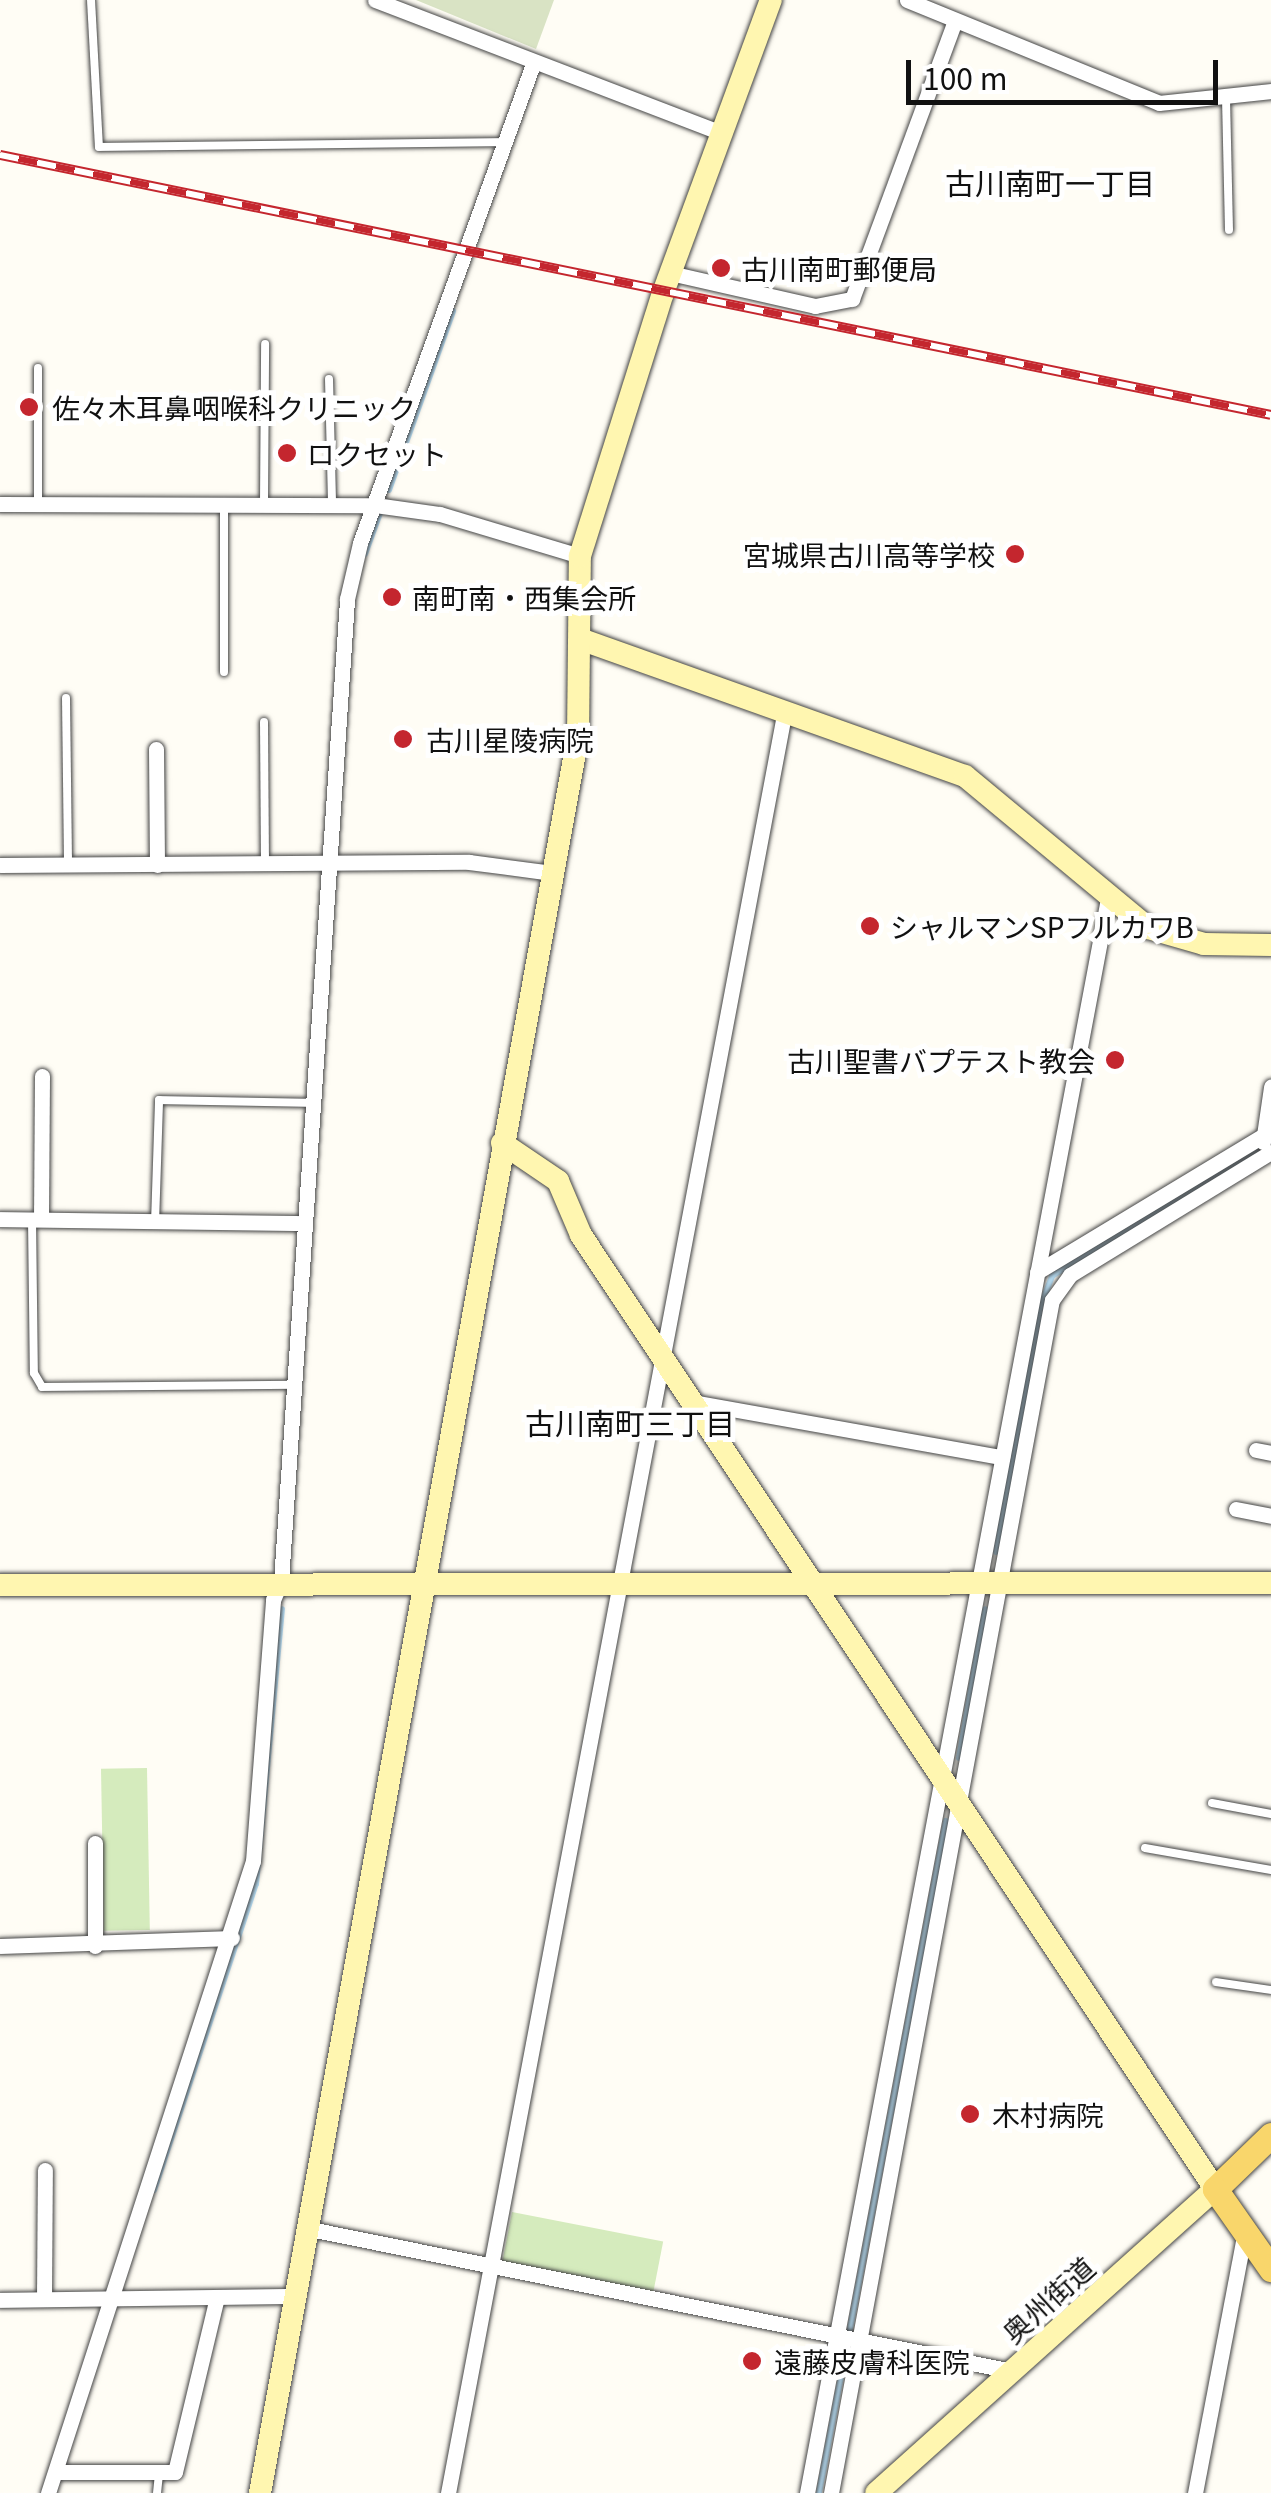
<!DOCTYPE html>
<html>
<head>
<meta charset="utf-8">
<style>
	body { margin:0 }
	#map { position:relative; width:1271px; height:2493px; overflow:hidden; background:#fffdf5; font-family:Georgia,"Noto Sans JP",serif }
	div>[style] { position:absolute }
	.green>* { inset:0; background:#d5ebbd; transform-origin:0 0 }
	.cemetery>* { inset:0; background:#d9e3c4 }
	.stream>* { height:6px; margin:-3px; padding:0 3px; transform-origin:3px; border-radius:3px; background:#b9e0f7 }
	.roads { filter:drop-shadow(0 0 2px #444) drop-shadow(0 0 2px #444) }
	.lane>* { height:8px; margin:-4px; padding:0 4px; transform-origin:4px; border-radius:4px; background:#fff }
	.street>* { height:15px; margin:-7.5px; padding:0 7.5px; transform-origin:7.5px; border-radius:7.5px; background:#fff }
	.secondary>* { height:22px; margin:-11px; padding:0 11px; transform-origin:11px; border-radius:11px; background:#fff6b0 }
	.primary>* { height:25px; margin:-12.5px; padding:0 12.5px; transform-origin:12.5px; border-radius:12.5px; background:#f9d66b }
	.rail>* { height:10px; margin-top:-5px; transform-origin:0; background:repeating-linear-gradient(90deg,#fff 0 19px,#c4262e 0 38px); box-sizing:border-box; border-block:2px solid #c4262e }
	.dots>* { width:28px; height:28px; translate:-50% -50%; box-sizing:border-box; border:5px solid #fff; border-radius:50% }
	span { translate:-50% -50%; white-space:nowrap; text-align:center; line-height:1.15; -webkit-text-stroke:10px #fff; paint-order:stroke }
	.poi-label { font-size:28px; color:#111 }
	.left { translate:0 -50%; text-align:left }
	.right { translate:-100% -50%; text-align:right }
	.street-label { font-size:28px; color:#111 }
	.neighbourhood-label { font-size:30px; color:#111 }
	.scale { position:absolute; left:906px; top:60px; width:312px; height:45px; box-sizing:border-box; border:5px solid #111; border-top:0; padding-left:12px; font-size:30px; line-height:35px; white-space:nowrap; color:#111; -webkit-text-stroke:8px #fff; paint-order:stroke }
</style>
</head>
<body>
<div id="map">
	<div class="green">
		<div style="left:147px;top:1768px;width:162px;height:46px;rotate:89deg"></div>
		<div style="left:512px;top:2212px;width:154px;height:52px;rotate:11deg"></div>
	</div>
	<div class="cemetery">
		<div style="clip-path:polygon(416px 0,554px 0,536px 49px)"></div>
	</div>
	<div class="stream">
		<div style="left:389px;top:490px;width:190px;rotate:-70.3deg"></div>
		<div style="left:365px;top:554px;width:44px;rotate:-69.9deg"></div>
		<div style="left:996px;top:1552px;width:251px;rotate:-79.7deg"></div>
		<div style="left:1041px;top:1305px;width:31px;rotate:-69deg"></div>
		<div style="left:1052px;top:1276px;width:256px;rotate:-31.3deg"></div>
		<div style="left:959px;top:1758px;width:151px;rotate:-80.1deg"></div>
		<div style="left:154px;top:2190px;width:323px;rotate:-71.6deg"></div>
		<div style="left:256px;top:1884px;width:276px;rotate:-84.6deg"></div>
		<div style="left:819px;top:2493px;width:684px;rotate:-79.3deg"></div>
	</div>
	<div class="roads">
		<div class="lane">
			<div style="left:91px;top:0;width:147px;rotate:86.9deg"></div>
			<div style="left:99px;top:147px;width:407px;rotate:-0.7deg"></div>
			<div style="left:1226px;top:98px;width:132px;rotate:88.7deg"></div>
			<div style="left:329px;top:379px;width:126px;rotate:88.6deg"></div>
			<div style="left:38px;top:503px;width:135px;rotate:-90deg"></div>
			<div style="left:264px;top:504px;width:160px;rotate:-89.6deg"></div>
			<div style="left:224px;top:506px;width:166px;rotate:90deg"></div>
			<div style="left:66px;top:698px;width:166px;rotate:89.3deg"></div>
			<div style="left:264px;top:722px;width:140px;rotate:89.6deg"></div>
			<div style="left:32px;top:1219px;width:154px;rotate:89.3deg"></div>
			<div style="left:34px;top:1373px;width:16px;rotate:60deg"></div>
			<div style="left:42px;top:1387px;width:251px;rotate:-0.5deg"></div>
			<div style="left:155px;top:1223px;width:123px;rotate:-88.1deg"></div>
			<div style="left:159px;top:1100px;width:156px;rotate:1.1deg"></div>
			<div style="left:1212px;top:1803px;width:60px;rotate:10.6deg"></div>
			<div style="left:1145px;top:1848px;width:128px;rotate:9.9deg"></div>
			<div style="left:1216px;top:1982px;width:56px;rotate:8.3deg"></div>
			<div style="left:157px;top:2493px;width:20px;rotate:-84deg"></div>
		</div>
		<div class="street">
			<div style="left:375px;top:0;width:368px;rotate:21deg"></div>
			<div style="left:907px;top:0;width:272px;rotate:22.2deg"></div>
			<div style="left:1159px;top:103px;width:113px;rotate:-6.1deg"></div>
			<div style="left:670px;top:273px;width:149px;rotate:12.8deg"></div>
			<div style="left:815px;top:306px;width:38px;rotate:-11deg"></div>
			<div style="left:852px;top:299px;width:297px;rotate:-69.7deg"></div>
			<div style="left:0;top:504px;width:375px;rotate:0.2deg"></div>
			<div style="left:375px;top:505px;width:66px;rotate:7.9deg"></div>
			<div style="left:440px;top:514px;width:146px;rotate:16.7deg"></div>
			<div style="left:156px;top:749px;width:116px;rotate:89.5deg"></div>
			<div style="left:0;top:865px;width:469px;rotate:-0.4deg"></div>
			<div style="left:469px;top:862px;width:84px;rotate:7.5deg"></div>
			<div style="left:1263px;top:1142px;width:56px;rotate:-81.7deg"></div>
			<div style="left:0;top:1219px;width:305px;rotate:0.8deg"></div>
			<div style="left:41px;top:1219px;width:143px;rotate:-89.6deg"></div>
			<div style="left:1037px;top:1272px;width:273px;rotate:-31.1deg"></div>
			<div style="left:692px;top:1402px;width:315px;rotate:10.1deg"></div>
			<div style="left:1256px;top:1450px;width:15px;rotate:11deg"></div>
			<div style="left:1236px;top:1509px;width:36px;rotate:11deg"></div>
			<div style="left:0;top:1946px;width:232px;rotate:-2deg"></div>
			<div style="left:95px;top:1946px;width:103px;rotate:-90deg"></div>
			<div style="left:310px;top:2229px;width:716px;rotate:11.44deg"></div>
			<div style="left:44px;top:2299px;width:129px;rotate:-89.6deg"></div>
			<div style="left:0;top:2300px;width:297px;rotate:-0.8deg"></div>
			<div style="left:56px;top:2472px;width:119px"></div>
			<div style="left:175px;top:2472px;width:180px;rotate:-76.5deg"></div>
			<div style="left:48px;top:2493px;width:664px;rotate:-72.03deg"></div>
			<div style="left:253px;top:1861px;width:262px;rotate:-85.6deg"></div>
			<div style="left:273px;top:1600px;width:21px;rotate:-67deg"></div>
			<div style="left:281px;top:1581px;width:984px;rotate:-86.15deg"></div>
			<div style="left:347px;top:599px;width:57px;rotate:-76.9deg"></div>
			<div style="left:360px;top:543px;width:509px;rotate:-70.14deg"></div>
			<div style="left:448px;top:2493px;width:1810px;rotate:-79.3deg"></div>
			<div style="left:807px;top:2493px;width:1622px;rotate:-79.31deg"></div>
			<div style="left:831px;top:2493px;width:1213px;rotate:-79.51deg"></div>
			<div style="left:1052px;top:1300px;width:31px;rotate:-54deg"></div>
			<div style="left:1070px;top:1275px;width:236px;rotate:-31.5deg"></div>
			<div style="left:1195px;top:2493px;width:268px;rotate:-79.2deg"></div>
		</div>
		<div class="secondary">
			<div style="left:583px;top:640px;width:405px;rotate:19.6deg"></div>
			<div style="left:965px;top:776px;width:238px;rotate:39.7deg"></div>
			<div style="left:1148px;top:928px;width:58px;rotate:15.9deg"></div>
			<div style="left:1204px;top:944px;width:67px;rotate:0.9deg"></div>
			<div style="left:502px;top:1143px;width:68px;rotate:34.2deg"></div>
			<div style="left:558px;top:1181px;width:59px;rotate:66.9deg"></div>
			<div style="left:581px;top:1235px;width:1145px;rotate:56.39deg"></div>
			<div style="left:1215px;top:2189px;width:455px;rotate:138.1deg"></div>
			<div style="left:0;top:1585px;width:1271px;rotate:-0.09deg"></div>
			<div style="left:260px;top:2493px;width:1785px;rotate:-79.74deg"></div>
			<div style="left:578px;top:737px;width:181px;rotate:-89.4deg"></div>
			<div style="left:580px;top:556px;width:276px;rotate:-72.5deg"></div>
			<div style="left:663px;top:293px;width:312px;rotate:-69.8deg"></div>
		</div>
		<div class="primary">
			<div style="left:1271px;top:2135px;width:78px;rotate:136deg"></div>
			<div style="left:1215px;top:2189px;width:98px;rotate:55deg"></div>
		</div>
	</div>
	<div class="rail">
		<div style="left:0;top:155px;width:1297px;rotate:11.56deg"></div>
	</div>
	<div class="dots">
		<div style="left:721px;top:268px;background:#c4262e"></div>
		<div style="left:29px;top:407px;background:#c4262e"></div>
		<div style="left:287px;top:453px;background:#c4262e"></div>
		<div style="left:1015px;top:554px;background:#c4262e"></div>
		<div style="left:392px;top:597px;background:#c4262e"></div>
		<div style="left:403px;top:739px;background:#c4262e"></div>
		<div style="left:870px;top:926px;background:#c4262e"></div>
		<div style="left:1115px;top:1060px;background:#c4262e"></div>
		<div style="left:970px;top:2114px;background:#c4262e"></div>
		<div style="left:752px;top:2361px;background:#c4262e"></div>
	</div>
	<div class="poi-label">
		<span class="left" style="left:741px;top:268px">古川南町郵便局</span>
		<span class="left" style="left:52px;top:407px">佐々木耳鼻咽喉科クリニック</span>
		<span class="left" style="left:307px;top:453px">ロクセット</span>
		<span class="right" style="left:995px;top:554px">宮城県古川高等学校</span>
		<span class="left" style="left:412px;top:597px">南町南・西集会所</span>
		<span class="left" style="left:426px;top:739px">古川星陵病院</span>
		<span class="left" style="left:890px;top:926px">シャルマンSPフルカワB</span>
		<span class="right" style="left:1095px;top:1060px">古川聖書バプテスト教会</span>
		<span class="left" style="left:992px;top:2114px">木村病院</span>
		<span class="left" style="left:774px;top:2361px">遠藤皮膚科医院</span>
	</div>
	<div class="street-label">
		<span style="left:1048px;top:2299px;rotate:-42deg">奥州街道</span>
	</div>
	<div class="neighbourhood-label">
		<span style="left:1050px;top:182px">古川南町一丁目</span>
		<span style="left:630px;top:1422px">古川南町三丁目</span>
	</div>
	<div class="scale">100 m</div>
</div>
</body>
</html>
